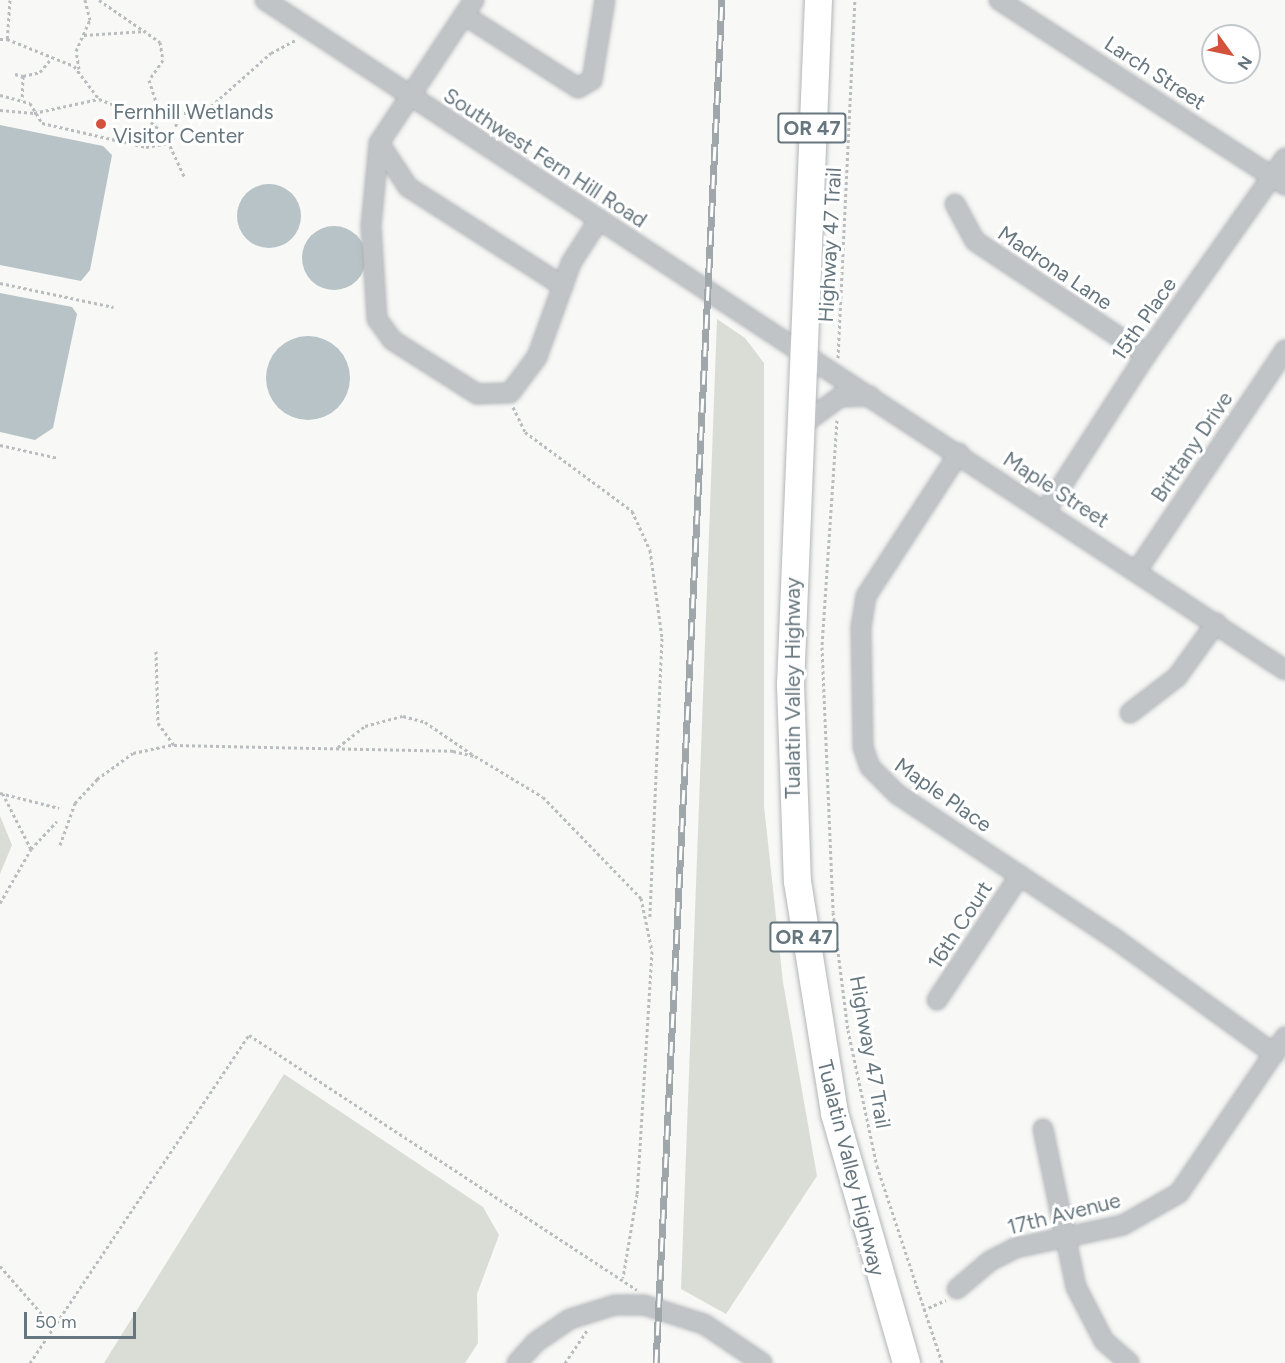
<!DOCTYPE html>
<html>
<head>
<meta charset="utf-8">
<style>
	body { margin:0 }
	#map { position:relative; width:1285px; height:1363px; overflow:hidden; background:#f8f8f6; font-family:Figtree,sans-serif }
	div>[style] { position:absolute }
	.green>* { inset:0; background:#d9ddd6 }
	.water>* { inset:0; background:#b7c3c6 }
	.round { border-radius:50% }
	.path>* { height:3px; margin-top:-1.5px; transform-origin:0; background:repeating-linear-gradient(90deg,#babdbf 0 3px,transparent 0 6px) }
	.roads { filter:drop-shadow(0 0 2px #b2b6b9) drop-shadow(0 0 2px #b2b6b9) }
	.minor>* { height:18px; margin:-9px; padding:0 9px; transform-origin:9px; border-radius:9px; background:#c0c4c7 }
	.highway>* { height:27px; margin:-13.5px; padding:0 13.5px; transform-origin:13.5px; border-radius:13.5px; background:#fff }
	.rail>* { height:7px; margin-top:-3.5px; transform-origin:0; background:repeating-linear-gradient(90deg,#fff 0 14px,#a0a7ab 0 28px); box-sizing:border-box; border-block:2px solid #a0a7ab }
	.dots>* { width:16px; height:16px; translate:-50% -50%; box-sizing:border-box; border:3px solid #fff; border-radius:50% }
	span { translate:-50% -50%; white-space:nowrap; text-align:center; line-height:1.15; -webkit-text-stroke:6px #fff; paint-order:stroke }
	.shield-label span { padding:2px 4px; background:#fff; border:2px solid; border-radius:4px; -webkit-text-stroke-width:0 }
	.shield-label { font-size:20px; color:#66767e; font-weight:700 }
	.street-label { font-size:21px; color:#66767e }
	.poi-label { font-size:21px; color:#66767e }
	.left { translate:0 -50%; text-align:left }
	.north { position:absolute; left:1201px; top:24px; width:60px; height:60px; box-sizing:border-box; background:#fff; border:2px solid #c2c8cb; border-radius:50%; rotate:123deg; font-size:16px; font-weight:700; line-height:24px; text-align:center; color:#66767e }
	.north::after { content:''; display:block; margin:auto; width:21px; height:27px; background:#d3523c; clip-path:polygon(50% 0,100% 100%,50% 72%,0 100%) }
	.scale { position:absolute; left:24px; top:1312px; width:112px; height:27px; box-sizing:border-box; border:3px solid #66767e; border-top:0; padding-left:8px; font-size:18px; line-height:21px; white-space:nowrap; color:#66767e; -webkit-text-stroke:4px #fff; paint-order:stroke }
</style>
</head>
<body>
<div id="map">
	<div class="green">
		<div style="clip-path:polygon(717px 319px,745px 338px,764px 363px,764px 806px,783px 982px,817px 1176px,726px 1314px,681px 1289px)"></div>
		<div style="clip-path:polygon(0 816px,12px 845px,0 874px)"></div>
		<div style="clip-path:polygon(284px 1074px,483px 1207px,499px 1235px,477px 1294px,478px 1343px,465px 1363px,104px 1363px)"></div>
	</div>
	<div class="water">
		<div style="clip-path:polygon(0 125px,103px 146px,112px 155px,90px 270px,81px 281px,0 265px)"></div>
		<div class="round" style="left:237px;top:184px;width:64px;height:64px"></div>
		<div class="round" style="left:302px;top:226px;width:64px;height:64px"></div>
		<div style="clip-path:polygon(0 293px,72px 307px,77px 314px,53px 428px,35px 440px,0 432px)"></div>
		<div class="round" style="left:266px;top:336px;width:84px;height:84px"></div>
	</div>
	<div class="path">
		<div style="left:10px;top:0;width:39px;rotate:94deg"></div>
		<div style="left:7px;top:39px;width:72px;rotate:21.9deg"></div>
		<div style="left:74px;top:66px;width:41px;rotate:52.9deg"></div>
		<div style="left:99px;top:0;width:74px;rotate:34.5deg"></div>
		<div style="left:160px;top:42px;width:18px;rotate:81deg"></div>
		<div style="left:163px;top:60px;width:24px;rotate:125deg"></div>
		<div style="left:149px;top:80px;width:36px;rotate:72deg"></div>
		<div style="left:84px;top:35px;width:62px;rotate:-3.7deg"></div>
		<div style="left:0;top:39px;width:7px"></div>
		<div style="left:79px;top:69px;width:18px;rotate:-99deg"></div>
		<div style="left:76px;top:51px;width:34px;rotate:-66deg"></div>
		<div style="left:90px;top:20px;width:21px;rotate:-104deg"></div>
		<div style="left:15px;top:74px;width:8px;rotate:14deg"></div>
		<div style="left:23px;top:76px;width:24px;rotate:92deg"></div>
		<div style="left:23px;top:76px;width:17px;rotate:-13deg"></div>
		<div style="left:40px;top:72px;width:16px;rotate:-50deg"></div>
		<div style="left:0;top:95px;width:31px;rotate:15deg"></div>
		<div style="left:30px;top:103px;width:23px;rotate:59deg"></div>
		<div style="left:42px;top:123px;width:107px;rotate:13deg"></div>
		<div style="left:146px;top:147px;width:23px;rotate:-10deg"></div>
		<div style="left:169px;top:143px;width:31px;rotate:-69deg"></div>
		<div style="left:0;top:110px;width:34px;rotate:5deg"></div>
		<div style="left:34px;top:113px;width:66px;rotate:-12.2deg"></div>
		<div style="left:99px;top:99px;width:40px;rotate:21deg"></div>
		<div style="left:136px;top:113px;width:52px"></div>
		<div style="left:188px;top:113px;width:24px;rotate:-17deg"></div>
		<div style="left:211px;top:106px;width:80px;rotate:-41.5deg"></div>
		<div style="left:271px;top:53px;width:27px;rotate:-28deg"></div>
		<div style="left:142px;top:114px;width:31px;rotate:42deg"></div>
		<div style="left:165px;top:135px;width:47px;rotate:65.1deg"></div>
		<div style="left:0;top:283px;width:116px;rotate:11.9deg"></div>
		<div style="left:838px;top:358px;width:358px;rotate:-87.3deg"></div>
		<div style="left:513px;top:407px;width:28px;rotate:64deg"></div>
		<div style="left:525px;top:432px;width:133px;rotate:36.4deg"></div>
		<div style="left:632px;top:511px;width:43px;rotate:65.2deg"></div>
		<div style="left:650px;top:550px;width:89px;rotate:82.2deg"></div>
		<div style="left:662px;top:638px;width:279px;rotate:92.5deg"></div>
		<div style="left:837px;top:420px;width:227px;rotate:93.8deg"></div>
		<div style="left:822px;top:647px;width:265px;rotate:87.6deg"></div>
		<div style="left:833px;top:912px;width:119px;rotate:82.8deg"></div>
		<div style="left:848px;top:1030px;width:139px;rotate:78deg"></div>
		<div style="left:877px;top:1166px;width:207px;rotate:71.7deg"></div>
		<div style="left:0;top:445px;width:59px;rotate:12.6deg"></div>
		<div style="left:156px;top:651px;width:72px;rotate:88.4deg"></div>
		<div style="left:158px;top:723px;width:27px;rotate:54deg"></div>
		<div style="left:174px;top:745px;width:279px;rotate:1.2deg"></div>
		<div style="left:453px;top:751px;width:23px;rotate:13deg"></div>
		<div style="left:475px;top:756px;width:79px;rotate:31.1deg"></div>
		<div style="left:543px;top:797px;width:141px;rotate:45.9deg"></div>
		<div style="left:641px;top:898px;width:54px;rotate:78.3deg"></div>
		<div style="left:652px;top:951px;width:243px;rotate:93.5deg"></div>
		<div style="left:637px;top:1194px;width:85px;rotate:99.5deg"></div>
		<div style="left:338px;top:747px;width:34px;rotate:-38deg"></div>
		<div style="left:365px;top:726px;width:39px;rotate:-15deg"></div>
		<div style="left:403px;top:716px;width:23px;rotate:15deg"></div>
		<div style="left:425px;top:722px;width:58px;rotate:34.5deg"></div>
		<div style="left:0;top:793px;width:61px;rotate:14.3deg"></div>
		<div style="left:60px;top:845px;width:45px;rotate:-70.3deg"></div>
		<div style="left:75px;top:803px;width:33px;rotate:-47deg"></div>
		<div style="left:97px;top:779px;width:44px;rotate:-35.8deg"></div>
		<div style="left:133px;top:753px;width:40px;rotate:-12deg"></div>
		<div style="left:31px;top:849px;width:38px;rotate:-47deg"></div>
		<div style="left:0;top:903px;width:62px;rotate:-60.1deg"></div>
		<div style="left:31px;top:849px;width:62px;rotate:-117deg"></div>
		<div style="left:0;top:1266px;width:82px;rotate:48.9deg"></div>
		<div style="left:923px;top:1310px;width:25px;rotate:-23deg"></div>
		<div style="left:30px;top:1363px;width:394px;rotate:-56.3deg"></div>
		<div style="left:249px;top:1035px;width:464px;rotate:33.3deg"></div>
		<div style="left:565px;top:1363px;width:40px;rotate:-56deg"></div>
	</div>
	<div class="roads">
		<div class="minor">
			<div style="left:265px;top:0;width:1220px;rotate:33.3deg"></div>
			<div style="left:474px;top:0;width:172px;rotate:123.6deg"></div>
			<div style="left:379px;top:143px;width:83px;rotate:95.5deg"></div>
			<div style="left:371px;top:226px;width:93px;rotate:86.3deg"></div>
			<div style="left:377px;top:319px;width:26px;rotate:54deg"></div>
			<div style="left:392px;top:340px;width:101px;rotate:32.4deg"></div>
			<div style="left:477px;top:394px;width:33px;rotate:-2deg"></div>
			<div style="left:510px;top:393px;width:45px;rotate:-53.1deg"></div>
			<div style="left:537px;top:357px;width:100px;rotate:-70.1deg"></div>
			<div style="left:571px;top:263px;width:50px;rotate:-57.3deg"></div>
			<div style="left:999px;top:0;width:341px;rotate:32.9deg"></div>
			<div style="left:464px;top:15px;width:135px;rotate:32.6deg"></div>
			<div style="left:578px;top:88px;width:16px;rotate:-30deg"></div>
			<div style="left:592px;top:80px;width:81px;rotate:-80.8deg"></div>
			<div style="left:379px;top:143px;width:53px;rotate:56.6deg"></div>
			<div style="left:408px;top:187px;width:184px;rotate:32.6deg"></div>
			<div style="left:955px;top:204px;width:42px;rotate:61.6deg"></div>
			<div style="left:975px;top:241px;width:206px;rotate:33.7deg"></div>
			<div style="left:799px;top:427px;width:51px;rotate:-36.2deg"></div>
			<div style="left:840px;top:397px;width:30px;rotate:-2deg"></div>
			<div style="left:959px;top:453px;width:171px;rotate:123deg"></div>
			<div style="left:866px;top:596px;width:31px;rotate:99deg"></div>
			<div style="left:861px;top:627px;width:120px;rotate:89deg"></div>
			<div style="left:863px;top:747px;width:21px;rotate:71deg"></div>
			<div style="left:870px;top:767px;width:38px;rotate:45deg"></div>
			<div style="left:897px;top:794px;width:260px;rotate:33.6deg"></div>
			<div style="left:1114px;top:938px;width:198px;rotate:35.9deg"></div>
			<div style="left:1046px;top:510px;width:184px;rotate:-57.2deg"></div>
			<div style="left:1146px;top:355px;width:241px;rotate:-54.8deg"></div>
			<div style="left:1138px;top:569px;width:264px;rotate:-56.1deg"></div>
			<div style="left:1130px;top:713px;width:59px;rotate:-37.5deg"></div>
			<div style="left:1177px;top:677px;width:67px;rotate:-54.2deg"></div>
			<div style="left:937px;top:1000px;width:150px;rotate:-56.4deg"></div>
			<div style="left:1043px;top:1129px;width:161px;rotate:78.2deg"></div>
			<div style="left:1076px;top:1287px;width:61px;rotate:62.6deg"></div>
			<div style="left:1104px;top:1341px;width:33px;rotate:41deg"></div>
			<div style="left:957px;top:1289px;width:43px;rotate:-40.3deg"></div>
			<div style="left:990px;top:1261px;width:28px;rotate:-27deg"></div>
			<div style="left:1015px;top:1248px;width:110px;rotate:-12deg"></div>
			<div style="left:1123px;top:1225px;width:64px;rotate:-29.7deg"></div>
			<div style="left:1179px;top:1193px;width:189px;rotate:-55.8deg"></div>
			<div style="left:517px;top:1363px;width:28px;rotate:-48deg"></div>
			<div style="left:536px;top:1342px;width:41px;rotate:-34.1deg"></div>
			<div style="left:570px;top:1319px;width:47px;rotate:-17.3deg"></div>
			<div style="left:615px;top:1305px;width:29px"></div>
			<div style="left:644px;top:1305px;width:63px;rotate:17.6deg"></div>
			<div style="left:704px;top:1324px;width:70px;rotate:33.9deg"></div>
		</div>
		<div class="highway">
			<div style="left:818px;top:0;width:685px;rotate:92.34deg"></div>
			<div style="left:790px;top:684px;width:197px;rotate:88deg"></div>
			<div style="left:797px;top:881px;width:235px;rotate:80.9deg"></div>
			<div style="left:834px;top:1113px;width:260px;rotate:73.9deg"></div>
		</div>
	</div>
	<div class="rail">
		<div style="left:656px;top:1363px;width:1365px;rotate:-87.23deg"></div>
	</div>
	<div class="dots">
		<div style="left:101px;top:124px;background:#d3523c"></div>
	</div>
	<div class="shield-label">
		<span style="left:812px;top:128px">OR 47</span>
		<span style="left:804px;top:937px">OR 47</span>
	</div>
	<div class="street-label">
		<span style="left:1155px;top:73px;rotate:33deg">Larch Street</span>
		<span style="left:545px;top:158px;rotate:33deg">Southwest Fern Hill Road</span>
		<span style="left:830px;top:245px;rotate:-87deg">Highway 47 Trail</span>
		<span style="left:1055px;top:268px;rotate:34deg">Madrona Lane</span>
		<span style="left:1144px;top:319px;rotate:-55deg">15th Place</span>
		<span style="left:1192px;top:447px;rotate:-56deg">Brittany Drive</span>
		<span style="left:1056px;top:490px;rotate:33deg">Maple Street</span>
		<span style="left:793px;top:688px;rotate:-90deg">Tualatin Valley Highway</span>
		<span style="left:943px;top:795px;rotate:35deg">Maple Place</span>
		<span style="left:960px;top:925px;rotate:-57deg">16th Court</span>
		<span style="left:870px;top:1052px;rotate:80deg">Highway 47 Trail</span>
		<span style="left:851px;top:1168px;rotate:76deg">Tualatin Valley Highway</span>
		<span style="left:1064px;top:1214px;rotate:-14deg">17th Avenue</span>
	</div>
	<div class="poi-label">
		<span class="left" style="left:113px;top:124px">Fernhill Wetlands<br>Visitor Center</span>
	</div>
	<div class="north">N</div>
	<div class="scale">50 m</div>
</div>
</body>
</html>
